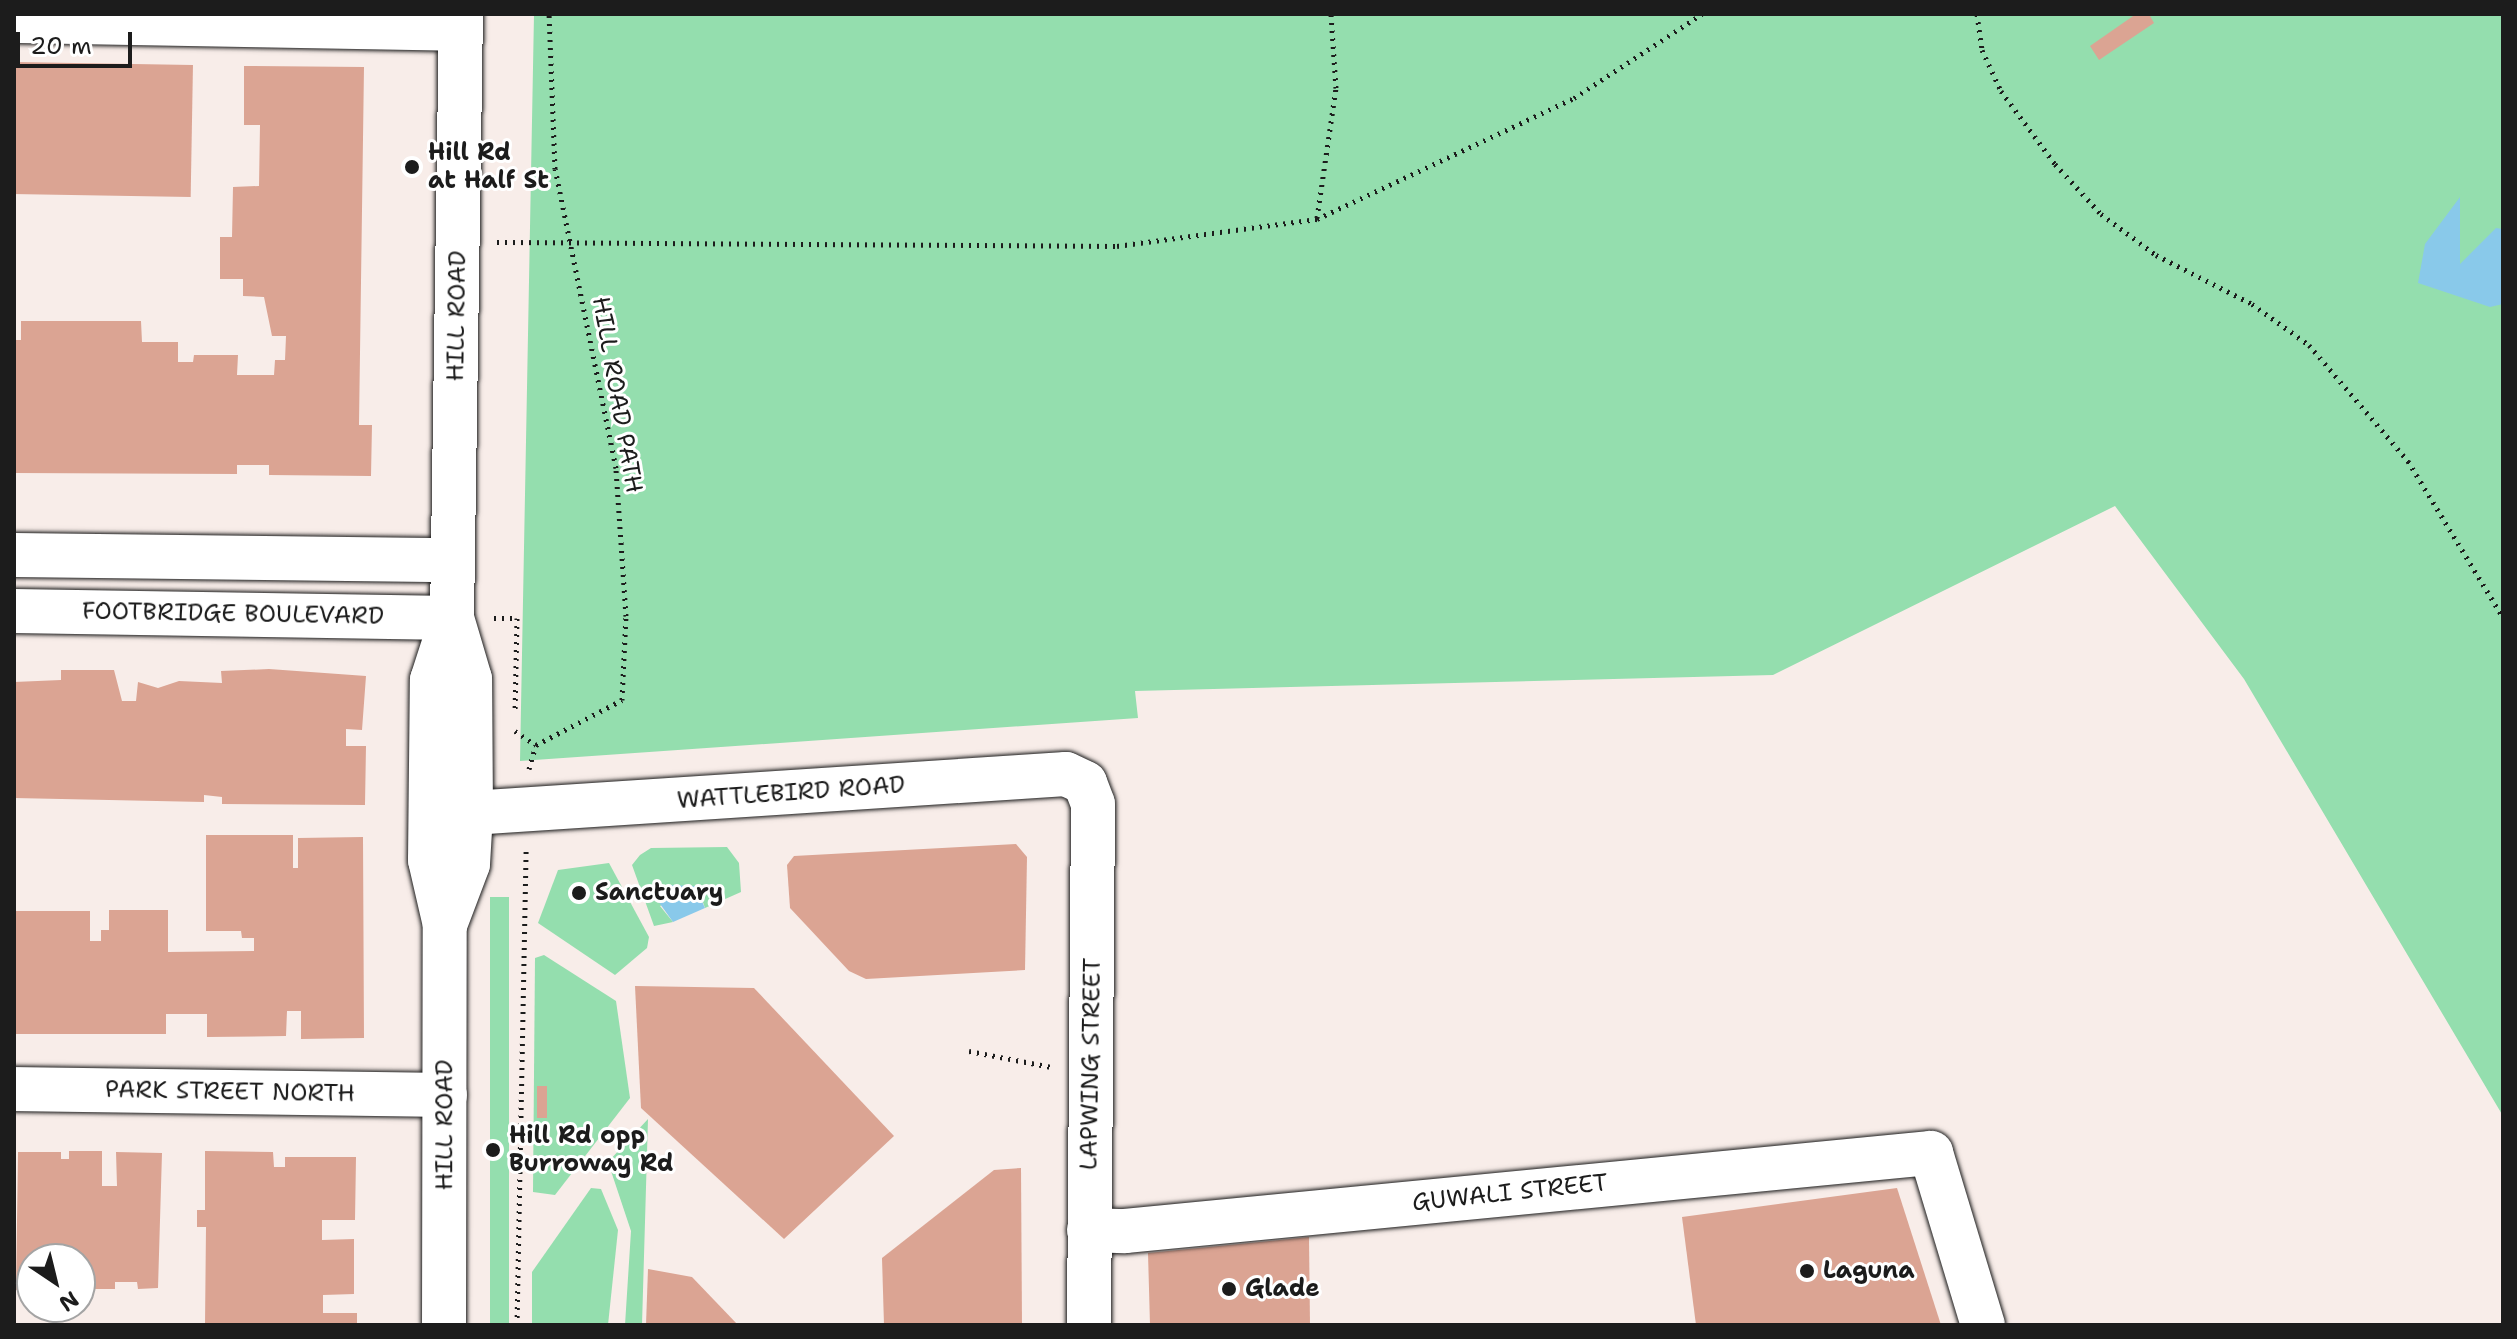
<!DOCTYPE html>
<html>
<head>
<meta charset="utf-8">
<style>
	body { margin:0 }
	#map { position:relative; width:2517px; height:1339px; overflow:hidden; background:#f8ede9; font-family:"Shantell Sans",sans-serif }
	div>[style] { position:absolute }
	.green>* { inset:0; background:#94deae; transform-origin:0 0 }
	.water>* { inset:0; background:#89c9ea }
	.building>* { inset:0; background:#dba493; transform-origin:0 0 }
	.path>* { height:5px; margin-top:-2.5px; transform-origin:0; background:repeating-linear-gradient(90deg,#1c1c1c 0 2px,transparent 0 8px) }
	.roads { filter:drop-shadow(0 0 2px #1c1c1c) drop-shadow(0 0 2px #1c1c1c) }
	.minor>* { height:44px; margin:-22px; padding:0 22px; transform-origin:22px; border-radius:22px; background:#fff }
	.dots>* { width:22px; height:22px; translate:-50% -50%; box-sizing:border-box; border:4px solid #fff; border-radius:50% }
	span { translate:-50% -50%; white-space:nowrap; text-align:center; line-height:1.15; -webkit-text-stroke:6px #fff; paint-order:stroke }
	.poi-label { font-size:24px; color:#1c1c1c; font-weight:700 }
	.left { translate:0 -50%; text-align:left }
	.street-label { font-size:24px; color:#1c1c1c }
	.frame { position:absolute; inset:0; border:16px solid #1c1c1c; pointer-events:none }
	.north { position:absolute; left:16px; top:1243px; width:80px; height:80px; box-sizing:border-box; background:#fff; border:2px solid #a4a4a4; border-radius:50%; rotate:145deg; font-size:22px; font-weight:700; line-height:32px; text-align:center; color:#1c1c1c }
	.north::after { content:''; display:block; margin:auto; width:28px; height:36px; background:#1c1c1c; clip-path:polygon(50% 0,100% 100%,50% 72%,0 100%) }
	.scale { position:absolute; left:16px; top:32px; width:116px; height:36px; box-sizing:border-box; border:4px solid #1c1c1c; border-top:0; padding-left:10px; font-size:24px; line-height:28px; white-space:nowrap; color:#1c1c1c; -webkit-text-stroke:6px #fff; paint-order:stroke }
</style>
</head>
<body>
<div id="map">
	<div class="green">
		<div style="clip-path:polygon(534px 14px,2503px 14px,2503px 1116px,2244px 679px,2115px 506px,1773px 675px,1135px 691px,1138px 718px,520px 761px)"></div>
		<div style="clip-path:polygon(727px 847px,739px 863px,741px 892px,705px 908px,698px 888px,660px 906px,673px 922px,654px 926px,632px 865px,640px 855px,651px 848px)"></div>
		<div style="clip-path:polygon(609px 863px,649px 937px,647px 948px,615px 975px,538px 923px,558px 870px)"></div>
		<div style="left:490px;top:897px;width:19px;height:428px"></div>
		<div style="clip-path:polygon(544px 955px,616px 1001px,630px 1098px,555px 1195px,533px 1192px,535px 958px)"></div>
		<div style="clip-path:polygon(648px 1119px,642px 1325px,625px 1325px,631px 1231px,608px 1162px)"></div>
		<div style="clip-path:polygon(591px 1188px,601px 1189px,618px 1230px,608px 1325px,532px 1325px,532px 1272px)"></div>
	</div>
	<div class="water">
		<div style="clip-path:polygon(2460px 197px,2460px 264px,2496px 228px,2503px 229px,2503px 304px,2490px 307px,2418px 283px,2425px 244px)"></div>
		<div style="clip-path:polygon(667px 885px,695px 886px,705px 908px,673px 922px,658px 901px)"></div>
	</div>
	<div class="building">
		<div style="clip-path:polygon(2149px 14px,2154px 23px,2099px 60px,2090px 46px,2136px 14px)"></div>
		<div style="left:14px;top:62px;width:179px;height:132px;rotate:1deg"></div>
		<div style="clip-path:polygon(244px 66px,364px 67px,359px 425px,372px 425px,371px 476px,269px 475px,269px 465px,237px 465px,237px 474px,14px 473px,14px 340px,21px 340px,21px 321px,141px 321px,142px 342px,178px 342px,178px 362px,193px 362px,194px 355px,238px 355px,237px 375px,274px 375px,275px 360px,285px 360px,286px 336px,272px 336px,264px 297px,243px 296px,243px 279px,220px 279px,220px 237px,232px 237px,233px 187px,259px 186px,260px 125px,244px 125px)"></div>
		<div style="clip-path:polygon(269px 669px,366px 676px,362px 730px,346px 729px,346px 746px,366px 746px,365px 805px,222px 804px,222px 797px,204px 795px,204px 802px,14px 798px,14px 682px,61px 680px,61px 670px,114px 670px,122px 701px,136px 701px,138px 682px,158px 688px,179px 681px,222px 683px,221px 671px)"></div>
		<div style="clip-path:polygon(206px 835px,293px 835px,293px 868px,298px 868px,298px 838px,363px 837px,364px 1038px,301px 1039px,301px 1011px,287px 1011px,286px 1036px,207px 1037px,207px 1014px,166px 1014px,166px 1034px,14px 1034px,14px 911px,90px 911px,90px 941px,101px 941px,101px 930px,109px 930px,109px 910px,168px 910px,168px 952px,254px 951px,254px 938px,242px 938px,241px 931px,206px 931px)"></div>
		<div style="clip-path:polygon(1016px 844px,1027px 857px,1025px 970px,866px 979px,849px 971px,790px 908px,787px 865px,794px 856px)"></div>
		<div style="clip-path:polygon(635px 986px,754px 988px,894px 1136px,784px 1239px,641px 1108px)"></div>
		<div style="left:537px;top:1086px;width:10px;height:32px"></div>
		<div style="clip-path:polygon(69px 1151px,102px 1151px,102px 1186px,117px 1186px,116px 1152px,162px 1153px,158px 1288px,138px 1289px,137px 1282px,115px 1282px,115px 1289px,80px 1289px,80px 1259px,32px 1259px,32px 1289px,16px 1290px,18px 1152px,61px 1152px,61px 1159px,69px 1159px)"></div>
		<div style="clip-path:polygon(205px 1151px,273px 1152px,274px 1167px,285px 1167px,285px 1157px,356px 1157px,355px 1220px,322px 1220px,322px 1240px,354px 1239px,354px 1294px,323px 1295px,323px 1313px,357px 1313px,357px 1325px,205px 1325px,206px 1227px,197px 1227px,197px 1210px,205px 1210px)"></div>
		<div style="clip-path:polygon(1021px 1168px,1022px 1325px,884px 1325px,882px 1258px,994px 1170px)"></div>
		<div style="clip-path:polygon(1897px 1188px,1941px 1325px,1696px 1325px,1682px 1217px)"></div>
		<div style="clip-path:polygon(1309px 1237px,1310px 1325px,1150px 1325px,1148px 1253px)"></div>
		<div style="clip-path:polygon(648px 1269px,692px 1277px,738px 1325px,646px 1325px)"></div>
	</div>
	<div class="path">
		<div style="left:1977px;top:14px;width:36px;rotate:82deg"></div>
		<div style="left:1982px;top:50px;width:45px;rotate:65.1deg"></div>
		<div style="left:2001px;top:91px;width:91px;rotate:53.5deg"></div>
		<div style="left:2055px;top:164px;width:68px;rotate:47.4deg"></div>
		<div style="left:2101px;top:214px;width:69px;rotate:36.7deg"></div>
		<div style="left:2156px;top:255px;width:108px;rotate:27deg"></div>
		<div style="left:2252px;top:304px;width:70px;rotate:35.7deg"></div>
		<div style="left:2309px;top:345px;width:153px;rotate:49.5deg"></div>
		<div style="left:2408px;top:461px;width:183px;rotate:58.7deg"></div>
		<div style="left:1317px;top:218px;width:131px;rotate:-81.7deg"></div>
		<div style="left:1336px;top:88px;width:74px;rotate:-93.9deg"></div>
		<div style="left:497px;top:242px;width:620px;rotate:0.37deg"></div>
		<div style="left:1117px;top:246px;width:202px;rotate:-7.7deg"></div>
		<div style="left:1317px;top:219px;width:284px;rotate:-25.2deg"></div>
		<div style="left:1574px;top:98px;width:153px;rotate:-33.3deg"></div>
		<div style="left:494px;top:618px;width:23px"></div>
		<div style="left:517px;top:618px;width:95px;rotate:91.2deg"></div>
		<div style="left:515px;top:731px;width:25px;rotate:34deg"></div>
		<div style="left:529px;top:769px;width:25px;rotate:-74deg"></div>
		<div style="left:536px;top:745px;width:97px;rotate:-27.6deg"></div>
		<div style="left:622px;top:700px;width:84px;rotate:-87.3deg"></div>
		<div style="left:626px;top:616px;width:148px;rotate:-93.9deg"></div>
		<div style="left:616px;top:468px;width:305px;rotate:-101.5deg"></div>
		<div style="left:555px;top:169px;width:155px;rotate:-92.2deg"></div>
		<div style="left:969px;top:1051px;width:84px;rotate:11deg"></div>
		<div style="left:517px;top:1325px;width:474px;rotate:-88.9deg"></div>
	</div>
	<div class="roads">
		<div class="minor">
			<div style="left:14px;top:21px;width:447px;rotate:1deg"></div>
			<div style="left:14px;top:555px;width:438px;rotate:0.7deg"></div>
			<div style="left:14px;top:611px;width:438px;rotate:0.9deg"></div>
			<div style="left:471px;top:813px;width:596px;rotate:-3.75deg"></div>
			<div style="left:1066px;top:774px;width:21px;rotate:25deg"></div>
			<div style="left:1085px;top:783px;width:22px;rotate:69deg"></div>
			<div style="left:1093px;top:804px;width:521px;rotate:90.44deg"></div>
			<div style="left:445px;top:925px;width:65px;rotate:-69.3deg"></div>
			<div style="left:468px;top:864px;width:51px;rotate:-86.6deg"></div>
			<div style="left:471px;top:813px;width:134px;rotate:-90.4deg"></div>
			<div style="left:470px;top:679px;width:64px;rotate:-106.4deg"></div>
			<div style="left:452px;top:618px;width:604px;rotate:-89.15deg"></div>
			<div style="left:14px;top:1089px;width:431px;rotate:0.8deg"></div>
			<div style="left:1089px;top:1230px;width:36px;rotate:2deg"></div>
			<div style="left:1125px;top:1231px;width:810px;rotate:-5.53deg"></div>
			<div style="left:1931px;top:1153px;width:180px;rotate:73.2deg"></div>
			<div style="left:444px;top:1325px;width:400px;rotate:-89.9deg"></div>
			<div style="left:445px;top:925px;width:67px;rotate:-103deg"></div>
			<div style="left:430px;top:860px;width:180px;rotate:-89.4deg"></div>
			<div style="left:432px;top:680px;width:65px;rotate:-72.1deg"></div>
		</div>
	</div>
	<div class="dots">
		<div style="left:412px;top:167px;background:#1c1c1c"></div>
		<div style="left:579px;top:893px;background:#1c1c1c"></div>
		<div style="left:493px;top:1150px;background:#1c1c1c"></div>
		<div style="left:1807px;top:1271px;background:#1c1c1c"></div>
		<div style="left:1229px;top:1289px;background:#1c1c1c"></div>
	</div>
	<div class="poi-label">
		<span class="left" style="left:428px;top:167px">Hill Rd<br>at Half St</span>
		<span class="left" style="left:595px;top:893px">Sanctuary</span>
		<span class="left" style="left:509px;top:1150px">Hill Rd opp<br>Burroway Rd</span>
		<span class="left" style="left:1823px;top:1271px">Laguna</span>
		<span class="left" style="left:1245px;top:1289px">Glade</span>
	</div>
	<div class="street-label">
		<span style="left:457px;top:316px;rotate:-89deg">HILL ROAD</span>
		<span style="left:617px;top:395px;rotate:80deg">HILL ROAD PATH</span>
		<span style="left:233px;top:614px;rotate:1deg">FOOTBRIDGE BOULEVARD</span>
		<span style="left:791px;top:793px;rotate:-4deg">WATTLEBIRD ROAD</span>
		<span style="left:1091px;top:1064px;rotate:-89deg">LAPWING STREET</span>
		<span style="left:230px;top:1092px;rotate:1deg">PARK STREET NORTH</span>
		<span style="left:445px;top:1125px;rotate:-90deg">HILL ROAD</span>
		<span style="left:1510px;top:1193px;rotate:-6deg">GUWALI STREET</span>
	</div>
	<div class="frame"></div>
	<div class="north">N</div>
	<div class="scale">20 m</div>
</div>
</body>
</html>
